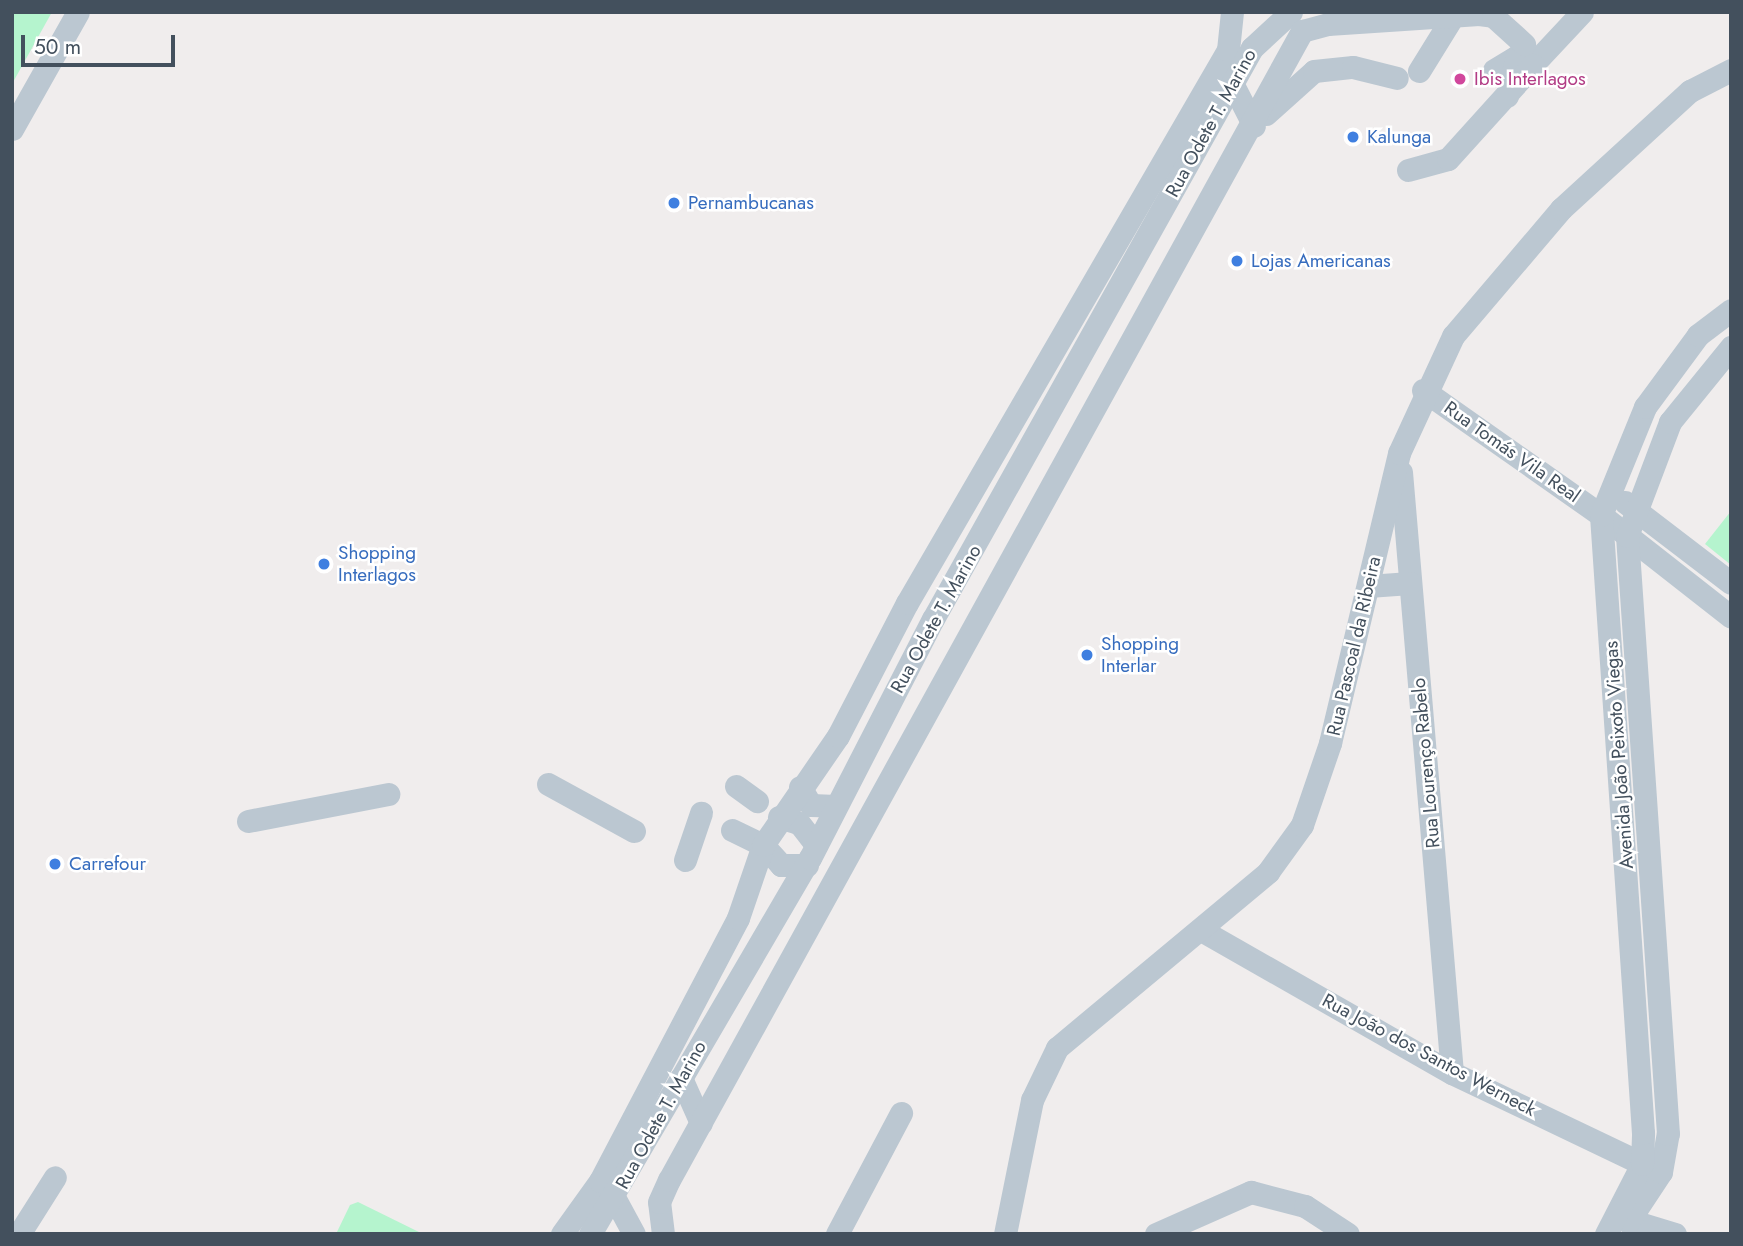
<!DOCTYPE html>
<html>
<head>
<meta charset="utf-8">
<style>
	body { margin:0 }
	#map { position:relative; width:1743px; height:1246px; overflow:hidden; background:#f0eded; font-family:Jost,sans-serif }
	div>[style] { position:absolute }
	.green>* { inset:0; background:#b5f4ce }
	.minor>* { height:23px; margin:-11.5px; padding:0 11.5px; transform-origin:11.5px; border-radius:11.5px; background:#bbc7d1 }
	.dots>* { width:19px; height:19px; translate:-50% -50%; box-sizing:border-box; border:4px solid #fff; border-radius:50% }
	span { translate:-50% -50%; white-space:nowrap; text-align:center; line-height:1.15; -webkit-text-stroke:5px #fff; paint-order:stroke }
	.hotel-label { font-size:19px; color:#b23c85 }
	.left { translate:0 -50%; text-align:left }
	.street-label { font-size:19px; color:#43505d }
	.shop-label { font-size:19px; color:#366cbe }
	.frame { position:absolute; inset:0; border:14px solid #43505d; pointer-events:none }
	.scale { position:absolute; left:21px; top:35px; width:154px; height:32px; box-sizing:border-box; border:4px solid #43505d; border-top:0; padding-left:9px; font-size:21px; line-height:24px; white-space:nowrap; color:#43505d; -webkit-text-stroke:5px #fff; paint-order:stroke }
</style>
</head>
<body>
<div id="map">
	<div class="green">
		<div style="clip-path:polygon(12px 12px,52px 12px,12px 84px)"></div>
		<div style="clip-path:polygon(1731px 511px,1731px 565px,1705px 544px)"></div>
		<div style="clip-path:polygon(358px 1202px,423px 1234px,336px 1234px,350px 1205px)"></div>
	</div>
	<div class="minor">
		<div style="left:1539px;top:58px;width:63px;rotate:-46.9deg"></div>
		<div style="left:1494px;top:70px;width:27px;rotate:-31deg"></div>
		<div style="left:1517px;top:56px;width:41px;rotate:104deg"></div>
		<div style="left:1419px;top:71px;width:65px;rotate:-58.3deg"></div>
		<div style="left:1232px;top:83px;width:48px;rotate:62.9deg"></div>
		<div style="left:1266px;top:114px;width:64px;rotate:-41.9deg"></div>
		<div style="left:1314px;top:71px;width:39px;rotate:-6deg"></div>
		<div style="left:1353px;top:67px;width:45px;rotate:14deg"></div>
		<div style="left:12px;top:129px;width:134px;rotate:-60.6deg"></div>
		<div style="left:1408px;top:170px;width:41px;rotate:-15.4deg"></div>
		<div style="left:1448px;top:159px;width:127px;rotate:-47.9deg"></div>
		<div style="left:1423px;top:390px;width:218px;rotate:35.1deg"></div>
		<div style="left:1601px;top:515px;width:165px;rotate:38.1deg"></div>
		<div style="left:1401px;top:472px;width:603px;rotate:85.15deg"></div>
		<div style="left:1625px;top:502px;width:133px;rotate:37.4deg"></div>
		<div style="left:1368px;top:586px;width:42px;rotate:-4.1deg"></div>
		<div style="left:548px;top:784px;width:98px;rotate:28.7deg"></div>
		<div style="left:736px;top:786px;width:26px;rotate:36deg"></div>
		<div style="left:800px;top:787px;width:21px;rotate:59deg"></div>
		<div style="left:811px;top:805px;width:25px;rotate:2deg"></div>
		<div style="left:779px;top:817px;width:21px;rotate:17deg"></div>
		<div style="left:799px;top:823px;width:28px;rotate:52deg"></div>
		<div style="left:248px;top:821px;width:143px;rotate:-10.9deg"></div>
		<div style="left:732px;top:830px;width:34px;rotate:26deg"></div>
		<div style="left:763px;top:845px;width:27px;rotate:48deg"></div>
		<div style="left:781px;top:865px;width:26px"></div>
		<div style="left:685px;top:860px;width:50px;rotate:-71.2deg"></div>
		<div style="left:1201px;top:930px;width:289px;rotate:29.7deg"></div>
		<div style="left:1452px;top:1073px;width:223px;rotate:25.5deg"></div>
		<div style="left:681px;top:1078px;width:49px;rotate:66deg"></div>
		<div style="left:609px;top:1188px;width:52px;rotate:61.5deg"></div>
		<div style="left:1629px;top:1220px;width:48px;rotate:16.9deg"></div>
		<div style="left:1628px;top:1222px;width:60px;rotate:-56.6deg"></div>
		<div style="left:1661px;top:1172px;width:39px;rotate:-80deg"></div>
		<div style="left:1668px;top:1134px;width:599px;rotate:-93.92deg"></div>
		<div style="left:1627px;top:536px;width:122px;rotate:-69.3deg"></div>
		<div style="left:1670px;top:422px;width:97px;rotate:-50.9deg"></div>
		<div style="left:19px;top:1234px;width:67px;rotate:-57.7deg"></div>
		<div style="left:562px;top:1234px;width:65px;rotate:-54.4deg"></div>
		<div style="left:600px;top:1181px;width:297px;rotate:-62.3deg"></div>
		<div style="left:738px;top:918px;width:77px;rotate:-71.1deg"></div>
		<div style="left:763px;top:845px;width:132px;rotate:-55.5deg"></div>
		<div style="left:838px;top:736px;width:150px;rotate:-62.6deg"></div>
		<div style="left:907px;top:603px;width:639px;rotate:-59.87deg"></div>
		<div style="left:1228px;top:50px;width:38px;rotate:-84deg"></div>
		<div style="left:590px;top:1234px;width:436px;rotate:-59.7deg"></div>
		<div style="left:810px;top:858px;width:269px;rotate:-62.8deg"></div>
		<div style="left:933px;top:619px;width:654px;rotate:-60.81deg"></div>
		<div style="left:1252px;top:48px;width:53px;rotate:-42.7deg"></div>
		<div style="left:663px;top:1234px;width:32px;rotate:-97deg"></div>
		<div style="left:659px;top:1202px;width:24px;rotate:-66deg"></div>
		<div style="left:669px;top:1180px;width:1312px;rotate:-61.15deg"></div>
		<div style="left:1302px;top:31px;width:27px;rotate:-15deg"></div>
		<div style="left:1328px;top:24px;width:151px;rotate:-3.8deg"></div>
		<div style="left:1479px;top:14px;width:14px;rotate:8deg"></div>
		<div style="left:1493px;top:16px;width:42px;rotate:42.1deg"></div>
		<div style="left:837px;top:1234px;width:137px;rotate:-62.1deg"></div>
		<div style="left:1005px;top:1234px;width:137px;rotate:-78.6deg"></div>
		<div style="left:1032px;top:1100px;width:58px;rotate:-64.3deg"></div>
		<div style="left:1057px;top:1048px;width:275px;rotate:-39.8deg"></div>
		<div style="left:1268px;top:872px;width:58px;rotate:-54.1deg"></div>
		<div style="left:1302px;top:825px;width:87px;rotate:-71.1deg"></div>
		<div style="left:1330px;top:743px;width:298px;rotate:-76.6deg"></div>
		<div style="left:1399px;top:453px;width:129px;rotate:-65.2deg"></div>
		<div style="left:1453px;top:336px;width:167px;rotate:-49.6deg"></div>
		<div style="left:1561px;top:209px;width:175px;rotate:-42.5deg"></div>
		<div style="left:1690px;top:91px;width:46px;rotate:-27.1deg"></div>
		<div style="left:1156px;top:1234px;width:104px;rotate:-23.9deg"></div>
		<div style="left:1251px;top:1192px;width:56px;rotate:14.5deg"></div>
		<div style="left:1305px;top:1206px;width:51px;rotate:33.1deg"></div>
		<div style="left:1606px;top:1234px;width:79px;rotate:-62.8deg"></div>
		<div style="left:1642px;top:1164px;width:31px;rotate:-88deg"></div>
		<div style="left:1643px;top:1133px;width:619px;rotate:-93.89deg"></div>
		<div style="left:1601px;top:515px;width:117px;rotate:-67.8deg"></div>
		<div style="left:1645px;top:407px;width:89px;rotate:-53.6deg"></div>
		<div style="left:1698px;top:335px;width:41px;rotate:-37.1deg"></div>
	</div>
	<div class="dots">
		<div style="left:1460px;top:79px;background:#d1479c"></div>
		<div style="left:1353px;top:137px;background:#3f7fe0"></div>
		<div style="left:674px;top:203px;background:#3f7fe0"></div>
		<div style="left:1237px;top:261px;background:#3f7fe0"></div>
		<div style="left:324px;top:564px;background:#3f7fe0"></div>
		<div style="left:1087px;top:655px;background:#3f7fe0"></div>
		<div style="left:55px;top:864px;background:#3f7fe0"></div>
	</div>
	<div class="hotel-label">
		<span class="left" style="left:1474px;top:79px">Ibis Interlagos</span>
	</div>
	<div class="street-label">
		<span style="left:1211px;top:123px;rotate:-61deg">Rua Odete T. Marino</span>
		<span style="left:1512px;top:452px;rotate:35deg">Rua Tomás Vila Real</span>
		<span style="left:936px;top:619px;rotate:-61deg">Rua Odete T. Marino</span>
		<span style="left:1354px;top:646px;rotate:-77deg">Rua Pascoal da Ribeira</span>
		<span style="left:1619px;top:755px;rotate:-94deg">Avenida João Peixoto Viegas</span>
		<span style="left:1426px;top:763px;rotate:-95deg">Rua Lourenço Rabelo</span>
		<span style="left:1429px;top:1055px;rotate:28deg">Rua João dos Santos Werneck</span>
		<span style="left:661px;top:1115px;rotate:-61deg">Rua Odete T. Marino</span>
	</div>
	<div class="shop-label">
		<span class="left" style="left:1367px;top:137px">Kalunga</span>
		<span class="left" style="left:688px;top:203px">Pernambucanas</span>
		<span class="left" style="left:1251px;top:261px">Lojas Americanas</span>
		<span class="left" style="left:338px;top:564px">Shopping<br>Interlagos</span>
		<span class="left" style="left:1101px;top:655px">Shopping<br>Interlar</span>
		<span class="left" style="left:69px;top:864px">Carrefour</span>
	</div>
	<div class="frame"></div>
	<div class="scale">50 m</div>
</div>
</body>
</html>
